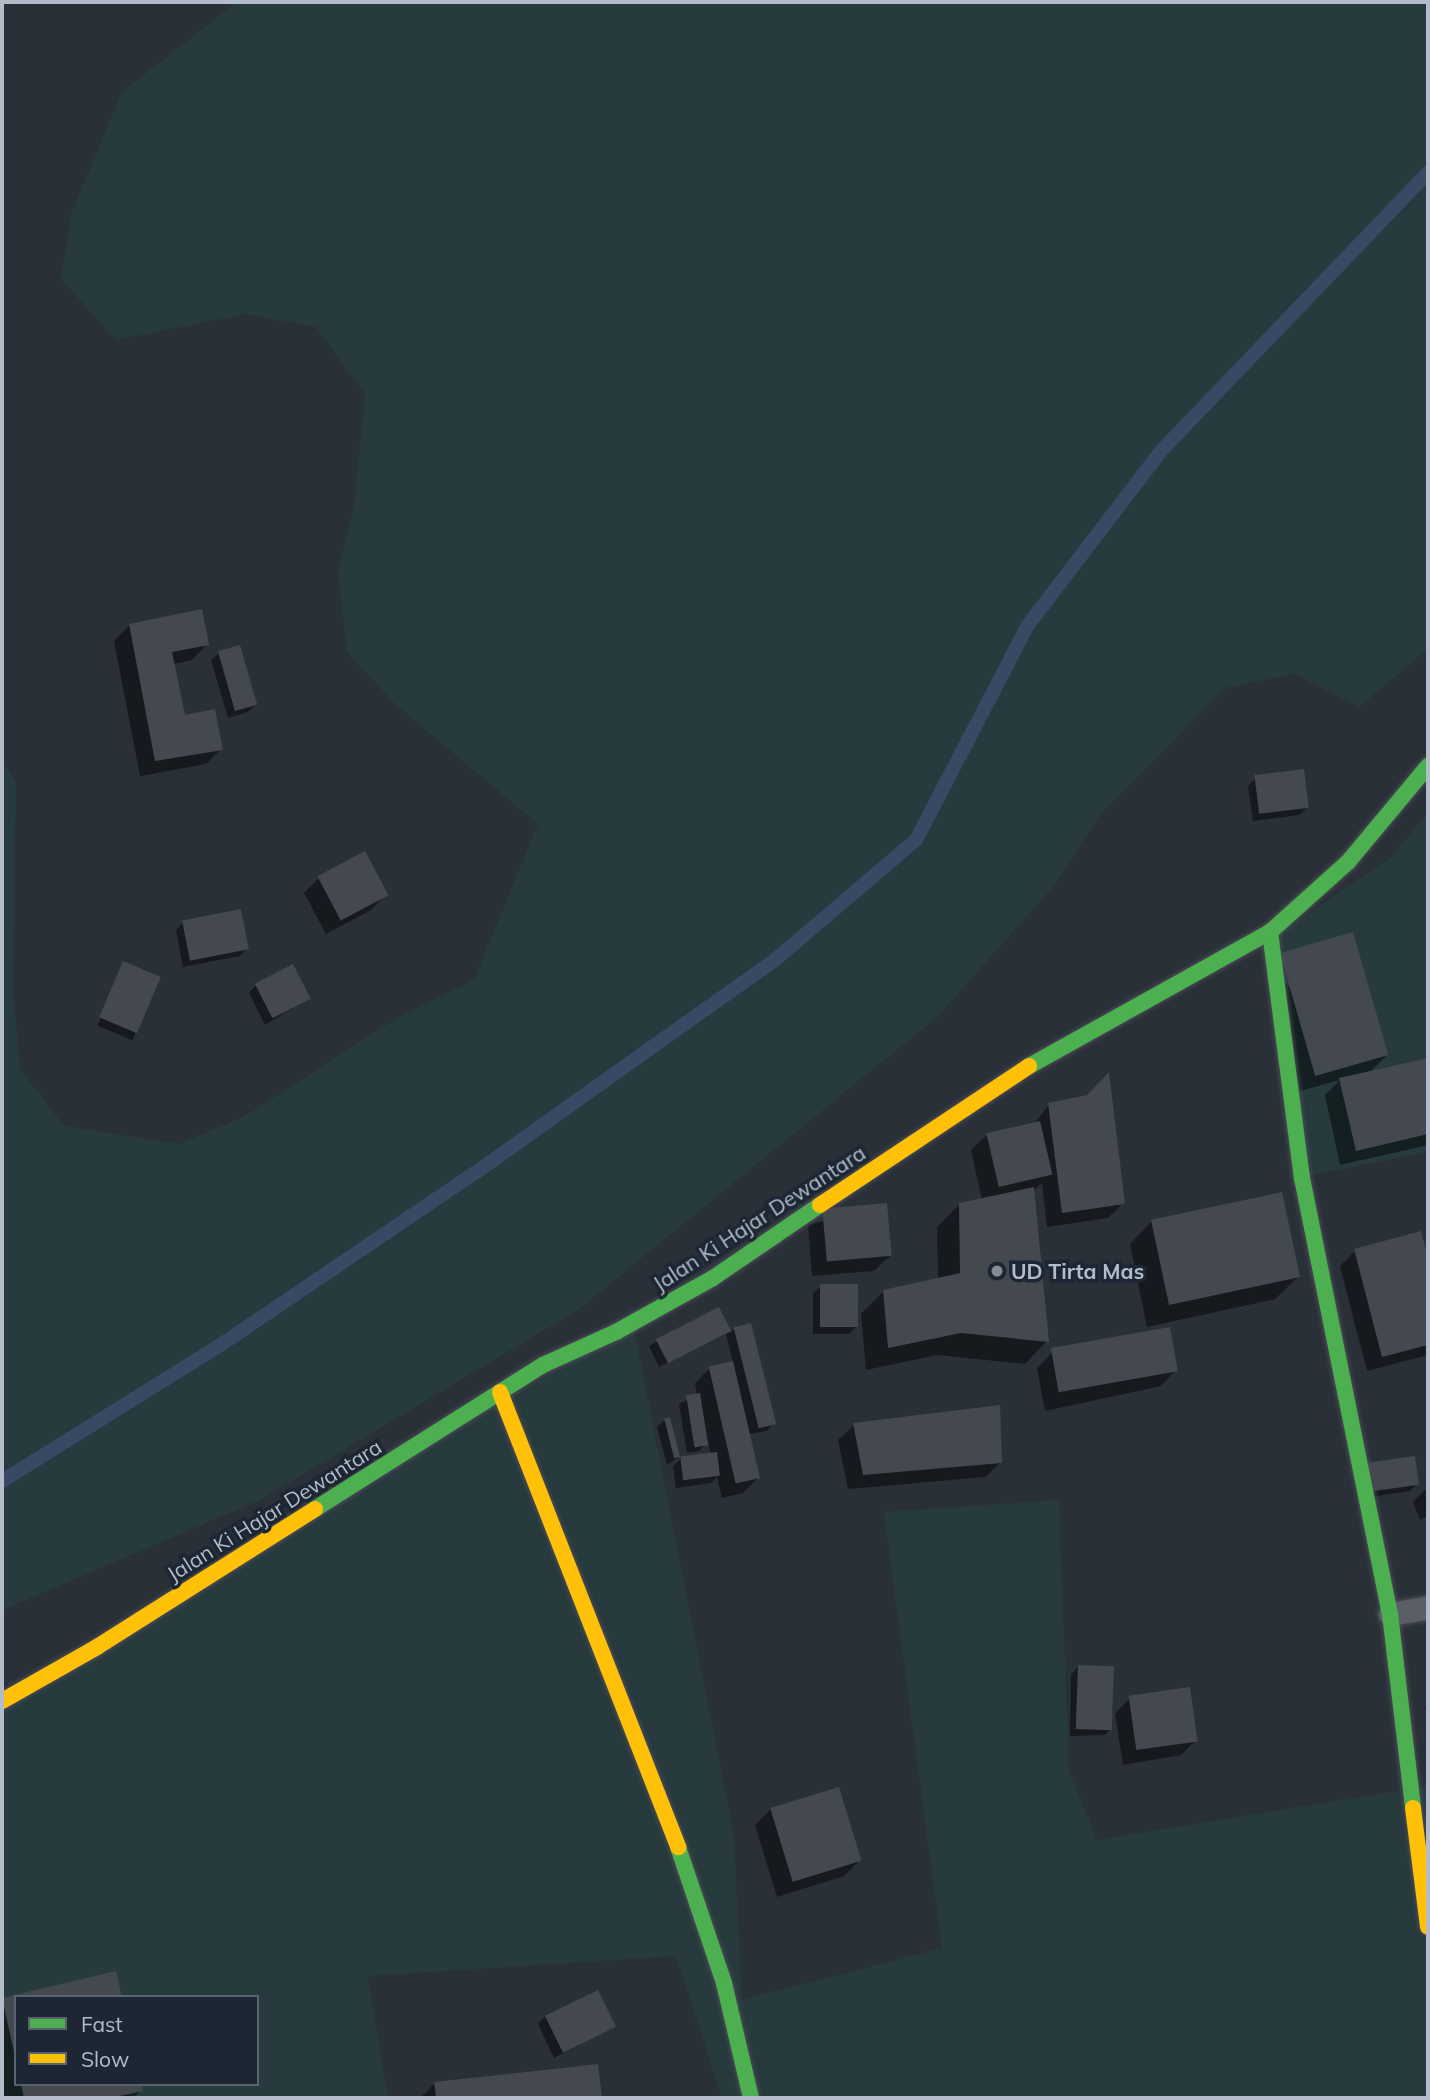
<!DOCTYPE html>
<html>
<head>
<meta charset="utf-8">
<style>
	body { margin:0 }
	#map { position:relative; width:1430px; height:2100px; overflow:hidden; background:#2a3038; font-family:Mulish,sans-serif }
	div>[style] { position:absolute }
	.green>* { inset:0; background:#273a3e }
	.shadow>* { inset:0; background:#0007; transform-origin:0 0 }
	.stream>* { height:14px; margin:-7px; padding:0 7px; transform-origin:7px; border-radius:7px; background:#384963 }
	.building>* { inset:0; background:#444950; transform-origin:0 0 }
	.roads { filter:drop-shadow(0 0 2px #484c53) drop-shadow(0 0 2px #484c53) }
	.lane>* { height:23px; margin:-11.5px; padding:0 11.5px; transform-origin:11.5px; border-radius:11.5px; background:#5a5e66 }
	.fast>* { height:16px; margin:-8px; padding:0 8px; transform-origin:8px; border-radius:8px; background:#4caf50 }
	.slow>* { height:16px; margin:-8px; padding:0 8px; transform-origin:8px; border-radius:8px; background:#ffc107 }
	.dots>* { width:19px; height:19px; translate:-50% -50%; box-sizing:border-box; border:4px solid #1d2633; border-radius:50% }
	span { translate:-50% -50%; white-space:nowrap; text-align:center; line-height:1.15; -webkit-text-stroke:7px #1d2633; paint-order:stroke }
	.street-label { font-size:21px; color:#b4bcc9 }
	.poi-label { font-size:21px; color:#b4bcc9; font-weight:700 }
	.left { translate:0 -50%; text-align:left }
	.frame { position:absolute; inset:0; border:4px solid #b4bcc9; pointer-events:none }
	.legend { position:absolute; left:14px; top:1995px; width:245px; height:91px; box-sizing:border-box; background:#1d2633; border:2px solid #59626f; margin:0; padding:9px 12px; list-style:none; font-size:21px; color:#b4bcc9 }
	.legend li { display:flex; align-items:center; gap:14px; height:35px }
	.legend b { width:35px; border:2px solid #59626f }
</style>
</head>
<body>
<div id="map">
	<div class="green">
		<div style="clip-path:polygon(237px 2px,1428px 2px,1428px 649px,1359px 707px,1294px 674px,1225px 688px,1099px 816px,1051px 889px,938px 1016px,578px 1310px,258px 1501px,2px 1610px,2px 761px,16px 783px,13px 992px,20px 1069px,64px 1126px,180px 1144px,245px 1116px,397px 1018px,474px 980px,538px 824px,397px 706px,347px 652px,338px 570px,354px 505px,365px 394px,316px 327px,246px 314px,116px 340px,61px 279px,72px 212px,122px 92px)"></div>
		<div style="clip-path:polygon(1428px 813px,1428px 1152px,1305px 1176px,1267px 943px,1391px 857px)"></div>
		<div style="clip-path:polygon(evenodd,633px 1323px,734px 1837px,742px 2000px,942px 1948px,884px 1512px,1059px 1500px,1069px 1771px,1097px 1840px,1428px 1786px,1428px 2098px,722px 2098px,676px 1956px,368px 1976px,388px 2098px,2px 2098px,2px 1700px,633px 1323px,16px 1997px,257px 1997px,257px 2084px,16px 2084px,16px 1997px)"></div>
	</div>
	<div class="shadow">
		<div style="clip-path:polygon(129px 626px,207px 644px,192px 660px,173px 664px,183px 717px,221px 749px,206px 764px,140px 776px,114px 641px)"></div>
		<div style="clip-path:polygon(219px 653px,255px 705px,248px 712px,228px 718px,211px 660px)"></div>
		<div style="clip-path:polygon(1256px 778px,1307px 807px,1300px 815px,1253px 821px,1248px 786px)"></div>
		<div style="clip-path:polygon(319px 878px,386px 894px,371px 910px,326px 934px,304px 893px)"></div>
		<div style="clip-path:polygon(183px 923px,247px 948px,240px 956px,183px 967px,176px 930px)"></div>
		<div style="left:124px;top:963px;width:38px;height:68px;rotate:23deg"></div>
		<div style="clip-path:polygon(1266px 970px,1387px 1055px,1369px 1073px,1428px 1059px,1428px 1145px,1340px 1165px,1325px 1095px,1340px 1080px,1300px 1091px)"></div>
		<div style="clip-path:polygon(256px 985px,309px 998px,265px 1025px,249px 993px)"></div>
		<div style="clip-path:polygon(1049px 1105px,1123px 1203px,1108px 1218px,1047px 1227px,1042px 1183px,1033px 1191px,1047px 1341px,1025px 1364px,937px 1355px,866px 1370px,861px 1314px,884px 1291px,938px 1280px,937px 1227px,960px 1204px,982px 1200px,971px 1150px,987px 1135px,1034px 1124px)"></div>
		<div style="clip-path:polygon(886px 1205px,890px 1256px,874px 1271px,812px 1276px,808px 1225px)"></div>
		<div style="clip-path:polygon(1152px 1221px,1298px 1277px,1275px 1299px,1147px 1327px,1130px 1244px)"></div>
		<div style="clip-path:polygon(1420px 1233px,1428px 1266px,1428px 1355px,1367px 1371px,1340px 1266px,1355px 1251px)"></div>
		<div style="clip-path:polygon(821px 1286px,857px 1326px,849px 1334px,813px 1334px,813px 1293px)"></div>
		<div style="clip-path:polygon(718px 1309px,729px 1333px,734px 1329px,774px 1423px,767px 1431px,749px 1434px,759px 1477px,743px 1493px,722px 1498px,717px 1477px,711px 1483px,676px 1488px,673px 1466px,681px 1459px,711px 1455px,708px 1442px,699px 1451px,687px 1453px,679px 1404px,697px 1395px,695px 1383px,710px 1368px,733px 1363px,726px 1334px,659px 1367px,649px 1346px)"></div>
		<div style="clip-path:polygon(1052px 1353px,1176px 1370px,1161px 1386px,1045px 1411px,1037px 1368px)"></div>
		<div style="clip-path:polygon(665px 1420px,678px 1457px,667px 1465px,657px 1427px)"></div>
		<div style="clip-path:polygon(854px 1425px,1001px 1462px,985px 1477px,848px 1489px,838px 1440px)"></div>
		<div style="clip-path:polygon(1361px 1473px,1417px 1484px,1410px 1491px,1364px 1498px)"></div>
		<div style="clip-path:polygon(1428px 1487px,1428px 1516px,1420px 1520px,1413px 1502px)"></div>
		<div style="clip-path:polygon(1078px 1667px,1112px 1728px,1105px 1735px,1070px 1736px,1071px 1675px)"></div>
		<div style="clip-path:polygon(1130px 1698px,1196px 1740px,1181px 1755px,1123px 1765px,1115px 1714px)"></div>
		<div style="clip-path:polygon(1428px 1704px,1428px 1721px,1425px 1707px)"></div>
		<div style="clip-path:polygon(838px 1789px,860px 1860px,844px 1876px,777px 1897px,755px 1825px,770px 1810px)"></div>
		<div style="clip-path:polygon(16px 1997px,16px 2084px,140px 2084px,141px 2090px,133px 2098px,2px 2098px,2px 2000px)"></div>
		<div style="clip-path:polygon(546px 2016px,614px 2026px,554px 2058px,538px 2024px)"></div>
		<div style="clip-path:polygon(596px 2066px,600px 2098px,420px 2098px,435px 2083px)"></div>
	</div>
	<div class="stream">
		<div style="left:2px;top:1481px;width:259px;rotate:-31.9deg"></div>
		<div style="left:222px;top:1344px;width:305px;rotate:-34.1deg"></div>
		<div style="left:475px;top:1173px;width:369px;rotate:-35.4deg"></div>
		<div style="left:776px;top:959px;width:184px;rotate:-40.4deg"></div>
		<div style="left:916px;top:840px;width:242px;rotate:-62.5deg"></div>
		<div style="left:1028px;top:625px;width:219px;rotate:-52.6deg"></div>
		<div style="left:1161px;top:451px;width:385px;rotate:-46.2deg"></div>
	</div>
	<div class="building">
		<div style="clip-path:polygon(202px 609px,209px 645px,172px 652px,185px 715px,215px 709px,223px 750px,155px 761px,129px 624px)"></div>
		<div style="left:240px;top:645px;width:62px;height:23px;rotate:74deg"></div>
		<div style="left:1304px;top:769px;width:39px;height:50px;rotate:83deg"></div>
		<div style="left:365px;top:851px;width:50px;height:54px;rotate:62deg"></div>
		<div style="left:241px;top:909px;width:41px;height:60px;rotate:79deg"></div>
		<div style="left:1353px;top:932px;width:128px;height:76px;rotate:74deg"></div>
		<div style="left:123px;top:961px;width:41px;height:61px;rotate:23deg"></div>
		<div style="left:293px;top:964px;width:39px;height:43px;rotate:63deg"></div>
		<div style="clip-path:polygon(1428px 1058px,1428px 1134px,1356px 1151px,1339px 1078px)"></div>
		<div style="clip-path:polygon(1109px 1072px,1125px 1204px,1062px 1213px,1048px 1103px,1087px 1095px)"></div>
		<div style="left:1040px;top:1121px;width:55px;height:55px;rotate:77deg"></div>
		<div style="clip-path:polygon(1034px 1187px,1049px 1342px,961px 1333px,888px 1348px,883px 1290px,960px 1273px,959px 1203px)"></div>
		<div style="left:1282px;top:1192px;width:87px;height:134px;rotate:78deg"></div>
		<div style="left:887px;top:1203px;width:53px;height:65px;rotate:85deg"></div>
		<div style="clip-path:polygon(1421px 1231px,1428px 1258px,1428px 1345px,1382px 1357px,1354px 1249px)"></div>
		<div style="left:820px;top:1284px;width:38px;height:43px"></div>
		<div style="left:719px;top:1307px;width:27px;height:71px;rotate:63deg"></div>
		<div style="left:751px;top:1323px;width:104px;height:18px;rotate:76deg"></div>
		<div style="left:1170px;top:1327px;width:45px;height:121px;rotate:80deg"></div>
		<div style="left:733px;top:1361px;width:120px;height:25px;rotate:77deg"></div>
		<div style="left:700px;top:1393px;width:53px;height:14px;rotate:81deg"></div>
		<div style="clip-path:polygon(1000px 1405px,1002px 1463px,863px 1475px,853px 1423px)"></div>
		<div style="left:670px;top:1417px;width:41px;height:6px;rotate:76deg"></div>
		<div style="left:717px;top:1452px;width:24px;height:37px;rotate:83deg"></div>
		<div style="left:1415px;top:1456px;width:29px;height:49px;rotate:82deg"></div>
		<div style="left:1078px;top:1665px;width:36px;height:64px;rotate:2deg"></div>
		<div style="left:1190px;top:1687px;width:55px;height:62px;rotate:82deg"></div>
		<div style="left:839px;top:1787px;width:77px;height:72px;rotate:73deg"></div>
		<div style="clip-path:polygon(116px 1971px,122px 1997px,16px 1997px,15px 2056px,2px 1998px)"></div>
		<div style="left:598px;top:1990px;width:41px;height:59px;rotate:64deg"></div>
		<div style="clip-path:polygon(598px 2064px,602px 2098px,436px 2098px,434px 2082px)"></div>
		<div style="clip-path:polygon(21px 2084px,142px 2084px,143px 2091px,110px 2098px,24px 2098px)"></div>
	</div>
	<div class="roads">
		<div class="lane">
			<div style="left:1390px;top:1614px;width:39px;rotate:-10deg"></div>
		</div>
		<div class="fast">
			<div style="left:1270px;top:932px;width:248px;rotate:82.6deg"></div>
			<div style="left:1302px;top:1178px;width:445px;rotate:78.6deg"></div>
			<div style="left:1390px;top:1614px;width:195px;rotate:83.2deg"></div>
			<div style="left:1029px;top:1066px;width:276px;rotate:-29.1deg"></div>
			<div style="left:1270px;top:932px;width:105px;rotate:-41.9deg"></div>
			<div style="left:1348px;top:862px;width:125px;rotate:-50.2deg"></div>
			<div style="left:315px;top:1509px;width:270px;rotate:-32.3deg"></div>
			<div style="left:543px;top:1365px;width:80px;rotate:-24.3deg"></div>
			<div style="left:616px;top:1332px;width:111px;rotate:-29.1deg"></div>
			<div style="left:713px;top:1278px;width:130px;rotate:-34.3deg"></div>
			<div style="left:678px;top:1847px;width:144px;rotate:71.3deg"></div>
			<div style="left:724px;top:1983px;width:118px;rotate:76.8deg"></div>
		</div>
		<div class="slow">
			<div style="left:820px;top:1205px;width:251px;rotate:-33.6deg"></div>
			<div style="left:500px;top:1392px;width:489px;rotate:68.6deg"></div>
			<div style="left:2px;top:1701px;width:109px;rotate:-29.6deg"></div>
			<div style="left:97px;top:1647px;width:258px;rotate:-32.3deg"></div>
			<div style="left:1413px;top:1808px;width:120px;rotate:82.8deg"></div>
		</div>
	</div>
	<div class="dots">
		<div style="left:997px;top:1271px;background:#848b96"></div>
	</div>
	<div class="street-label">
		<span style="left:759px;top:1218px;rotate:-33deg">Jalan Ki Hajar Dewantara</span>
		<span style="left:274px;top:1510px;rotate:-32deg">Jalan Ki Hajar Dewantara</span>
	</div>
	<div class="poi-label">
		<span class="left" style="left:1011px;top:1271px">UD Tirta Mas</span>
	</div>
	<div class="frame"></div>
	<ul class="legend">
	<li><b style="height:9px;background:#4caf50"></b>Fast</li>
	<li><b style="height:9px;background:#ffc107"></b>Slow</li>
	</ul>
</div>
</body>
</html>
